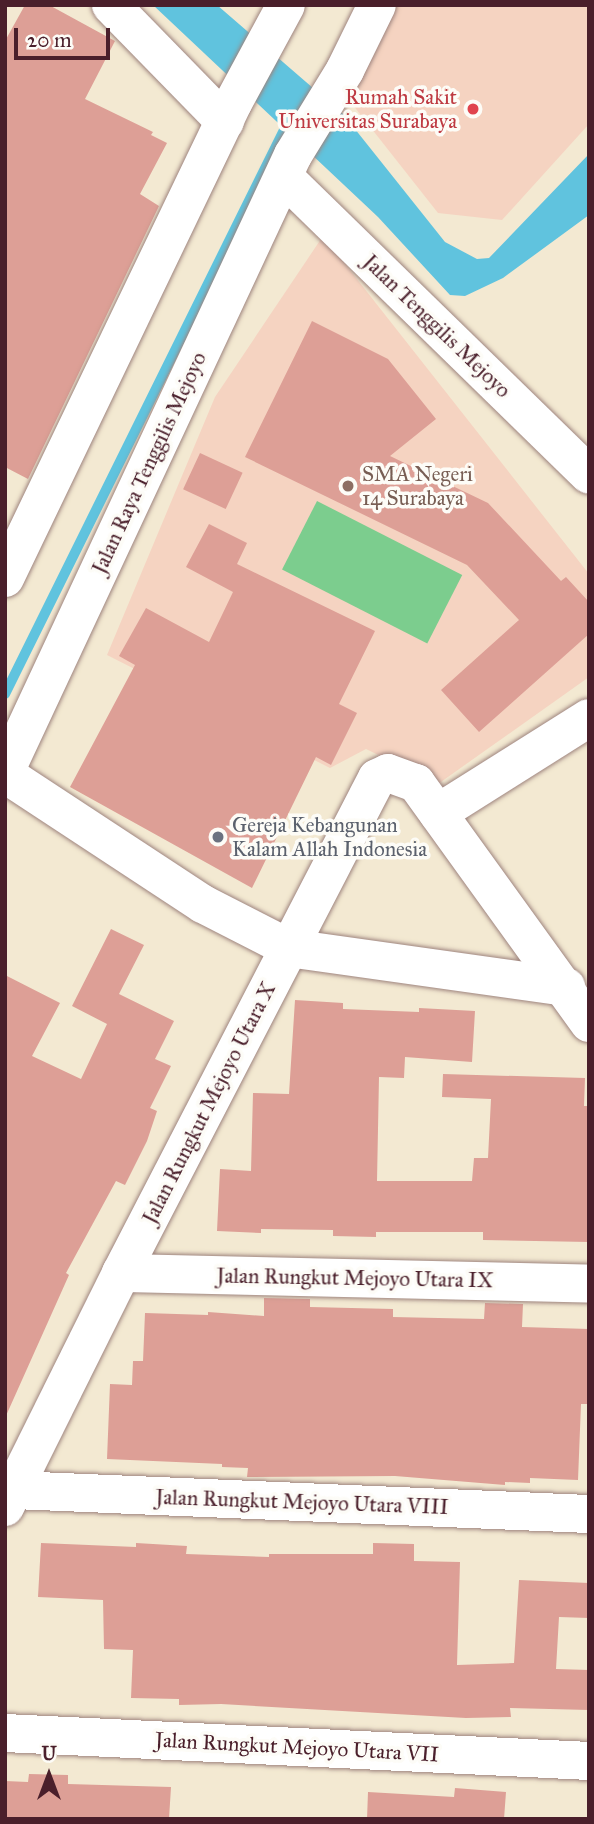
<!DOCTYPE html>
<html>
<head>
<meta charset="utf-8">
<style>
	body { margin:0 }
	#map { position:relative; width:594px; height:1824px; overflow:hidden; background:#f3e9d2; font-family:"IM FELL Great Primer",serif }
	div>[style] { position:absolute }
	.built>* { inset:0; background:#f5d3c1 }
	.green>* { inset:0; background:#7ccd8e; transform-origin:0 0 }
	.water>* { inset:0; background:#60c3de }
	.stream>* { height:10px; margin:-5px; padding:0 5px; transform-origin:5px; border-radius:5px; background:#60c3de }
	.building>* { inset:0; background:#dd9f96; transform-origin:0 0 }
	.roads { filter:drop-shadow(0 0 2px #9e847e) drop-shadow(0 0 2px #9e847e) }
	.minor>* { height:38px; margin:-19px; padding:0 19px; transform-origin:19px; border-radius:19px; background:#fff }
	.tertiary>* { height:38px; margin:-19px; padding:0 19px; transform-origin:19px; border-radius:19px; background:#fff }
	.dots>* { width:19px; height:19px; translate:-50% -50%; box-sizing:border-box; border:4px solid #fdfcf7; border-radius:50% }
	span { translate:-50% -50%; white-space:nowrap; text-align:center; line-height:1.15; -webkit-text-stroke:7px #fdfcf7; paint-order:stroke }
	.health-label { font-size:21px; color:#be3a42 }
	.right { translate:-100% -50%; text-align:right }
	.street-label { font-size:21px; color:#4a1f2b }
	.education-label { font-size:21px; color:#785e54 }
	.left { translate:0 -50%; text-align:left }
	.worship-label { font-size:21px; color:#5b616d }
	.frame { position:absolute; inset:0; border:7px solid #4a1f2b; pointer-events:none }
	.north { position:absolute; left:14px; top:1740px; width:70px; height:70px; -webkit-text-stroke:5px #fdfcf7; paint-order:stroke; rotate:0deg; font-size:19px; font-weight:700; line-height:28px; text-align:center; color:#4a1f2b }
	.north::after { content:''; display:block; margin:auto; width:24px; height:32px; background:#4a1f2b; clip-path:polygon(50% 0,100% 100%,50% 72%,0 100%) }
	.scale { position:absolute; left:14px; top:28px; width:96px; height:32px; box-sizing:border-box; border:4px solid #4a1f2b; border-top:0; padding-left:9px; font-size:21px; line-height:24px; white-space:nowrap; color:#4a1f2b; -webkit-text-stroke:5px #fdfcf7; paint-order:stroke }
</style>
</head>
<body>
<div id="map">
	<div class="built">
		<div style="clip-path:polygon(390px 5px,589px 5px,589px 124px,502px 220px,438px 213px,345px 95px)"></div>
		<div style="clip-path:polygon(323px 236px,589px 574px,589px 677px,438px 784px,366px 749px,330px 768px,107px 655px,215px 397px)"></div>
	</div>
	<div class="green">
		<div style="left:317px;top:501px;width:163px;height:77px;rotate:27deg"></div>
	</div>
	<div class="water">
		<div style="clip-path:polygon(153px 5px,217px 5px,343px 114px,445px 242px,477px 259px,489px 258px,589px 154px,589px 215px,503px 278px,465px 296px,450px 295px,378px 217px)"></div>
	</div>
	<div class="stream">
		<div style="left:5px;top:694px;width:640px;rotate:-63.68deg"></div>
	</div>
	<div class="building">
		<div style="clip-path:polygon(25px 5px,49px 5px,115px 41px,85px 99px,153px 132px,151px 135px,167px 143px,140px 194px,159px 206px,28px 479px,5px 467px,5px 41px)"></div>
		<div style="clip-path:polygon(312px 321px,388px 359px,436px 419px,390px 456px,488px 503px,561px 581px,566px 577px,589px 602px,589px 634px,479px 732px,441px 690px,519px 620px,467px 565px,245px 457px)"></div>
		<div style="left:200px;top:453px;width:47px;height:40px;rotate:25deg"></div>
		<div style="clip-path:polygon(209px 524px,247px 543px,237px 564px,375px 631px,339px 704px,357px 713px,331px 765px,316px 757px,252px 888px,70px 787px,135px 665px,119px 656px,146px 608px,209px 642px,233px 592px,186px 567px)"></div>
		<div style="clip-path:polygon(111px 929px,144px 945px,119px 994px,174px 1021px,155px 1059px,171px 1066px,150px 1108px,157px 1111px,147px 1141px,125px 1185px,116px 1181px,66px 1273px,69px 1275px,5px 1418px,5px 975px,60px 1003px,32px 1056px,81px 1079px,107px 1024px,72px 1006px)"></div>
		<div style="clip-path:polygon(295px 1000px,343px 1003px,343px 1009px,419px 1012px,419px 1008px,475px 1011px,472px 1062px,405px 1057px,404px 1078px,379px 1077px,377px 1181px,472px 1181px,474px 1158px,488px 1158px,491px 1099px,442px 1097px,443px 1074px,585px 1078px,584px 1106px,589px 1106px,589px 1242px,483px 1240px,483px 1232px,376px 1232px,376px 1237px,333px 1236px,333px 1230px,261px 1229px,261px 1233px,217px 1231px,220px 1169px,251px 1171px,253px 1093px,289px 1094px)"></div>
		<div style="clip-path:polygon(264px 1298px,310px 1299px,310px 1307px,393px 1309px,393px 1317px,484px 1319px,485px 1303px,523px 1304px,522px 1327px,589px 1329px,589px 1404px,581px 1404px,578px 1480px,530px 1478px,530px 1483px,505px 1482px,505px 1485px,395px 1476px,247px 1477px,248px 1468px,222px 1467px,222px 1464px,107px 1459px,110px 1384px,132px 1385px,133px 1361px,143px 1361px,145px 1313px,208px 1315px,208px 1312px,264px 1316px)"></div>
		<div style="clip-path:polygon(41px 1543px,136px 1547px,136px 1543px,187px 1546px,186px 1554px,269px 1557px,269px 1554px,373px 1554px,373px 1543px,414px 1544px,414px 1561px,460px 1562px,457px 1665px,514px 1663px,519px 1580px,589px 1583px,589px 1618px,559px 1617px,556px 1669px,589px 1670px,589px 1710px,510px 1708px,511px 1717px,466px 1718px,221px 1704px,179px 1705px,179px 1699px,131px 1698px,133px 1650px,104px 1649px,103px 1600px,38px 1597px)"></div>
		<div style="clip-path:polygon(29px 1774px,68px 1775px,68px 1784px,171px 1787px,169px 1819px,5px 1819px,5px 1781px,28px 1782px)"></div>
		<div style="clip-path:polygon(455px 1788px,506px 1792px,504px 1819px,367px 1819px,368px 1792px,454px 1797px)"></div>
	</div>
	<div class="roads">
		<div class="minor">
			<div style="left:111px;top:5px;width:163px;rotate:45.7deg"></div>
			<div style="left:5px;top:774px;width:237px;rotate:33.3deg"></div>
			<div style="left:203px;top:904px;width:97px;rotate:27.1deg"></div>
			<div style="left:289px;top:948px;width:280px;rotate:8deg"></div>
			<div style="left:438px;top:813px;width:178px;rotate:-32.2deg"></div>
			<div style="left:121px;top:1273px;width:468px;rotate:1.3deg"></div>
			<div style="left:14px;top:1490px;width:576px;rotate:2.39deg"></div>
			<div style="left:5px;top:1507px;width:261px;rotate:-63.6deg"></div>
			<div style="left:121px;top:1273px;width:557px;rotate:-62.65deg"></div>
			<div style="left:377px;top:778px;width:12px;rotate:-24deg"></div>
			<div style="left:388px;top:773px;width:30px;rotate:20deg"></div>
			<div style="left:416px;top:783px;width:296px;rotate:54.2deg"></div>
			<div style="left:5px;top:1733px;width:585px;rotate:2.74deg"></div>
		</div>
		<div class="tertiary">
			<div style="left:284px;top:177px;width:426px;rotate:44.3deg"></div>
			<div style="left:5px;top:578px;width:527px;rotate:-64.36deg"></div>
			<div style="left:233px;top:103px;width:111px;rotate:-61.6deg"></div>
			<div style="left:5px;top:772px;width:681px;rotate:-64.98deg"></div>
			<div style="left:293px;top:155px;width:100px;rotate:-58.5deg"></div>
			<div style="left:345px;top:70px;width:72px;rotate:-63.8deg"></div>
		</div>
	</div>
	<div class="dots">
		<div style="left:473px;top:109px;background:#e0444e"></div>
		<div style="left:348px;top:486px;background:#8d6e63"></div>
		<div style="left:218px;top:837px;background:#6b7280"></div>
	</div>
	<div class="health-label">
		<span class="right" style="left:457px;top:109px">Rumah Sakit<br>Universitas Surabaya</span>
	</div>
	<div class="street-label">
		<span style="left:437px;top:326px;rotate:44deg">Jalan Tenggilis Mejoyo</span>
		<span style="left:149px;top:463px;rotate:-65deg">Jalan Raya Tenggilis Mejoyo</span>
		<span style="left:209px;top:1103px;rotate:-63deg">Jalan Rungkut Mejoyo Utara X</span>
		<span style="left:355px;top:1278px;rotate:1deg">Jalan Rungkut Mejoyo Utara IX</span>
		<span style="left:302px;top:1502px;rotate:2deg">Jalan Rungkut Mejoyo Utara VIII</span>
		<span style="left:297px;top:1747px;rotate:3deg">Jalan Rungkut Mejoyo Utara VII</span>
	</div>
	<div class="education-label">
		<span class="left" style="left:362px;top:486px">SMA Negeri<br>14 Surabaya</span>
	</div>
	<div class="worship-label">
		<span class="left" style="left:232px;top:837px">Gereja Kebangunan<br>Kalam Allah Indonesia</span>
	</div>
	<div class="frame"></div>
	<div class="north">U</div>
	<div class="scale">20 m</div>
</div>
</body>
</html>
